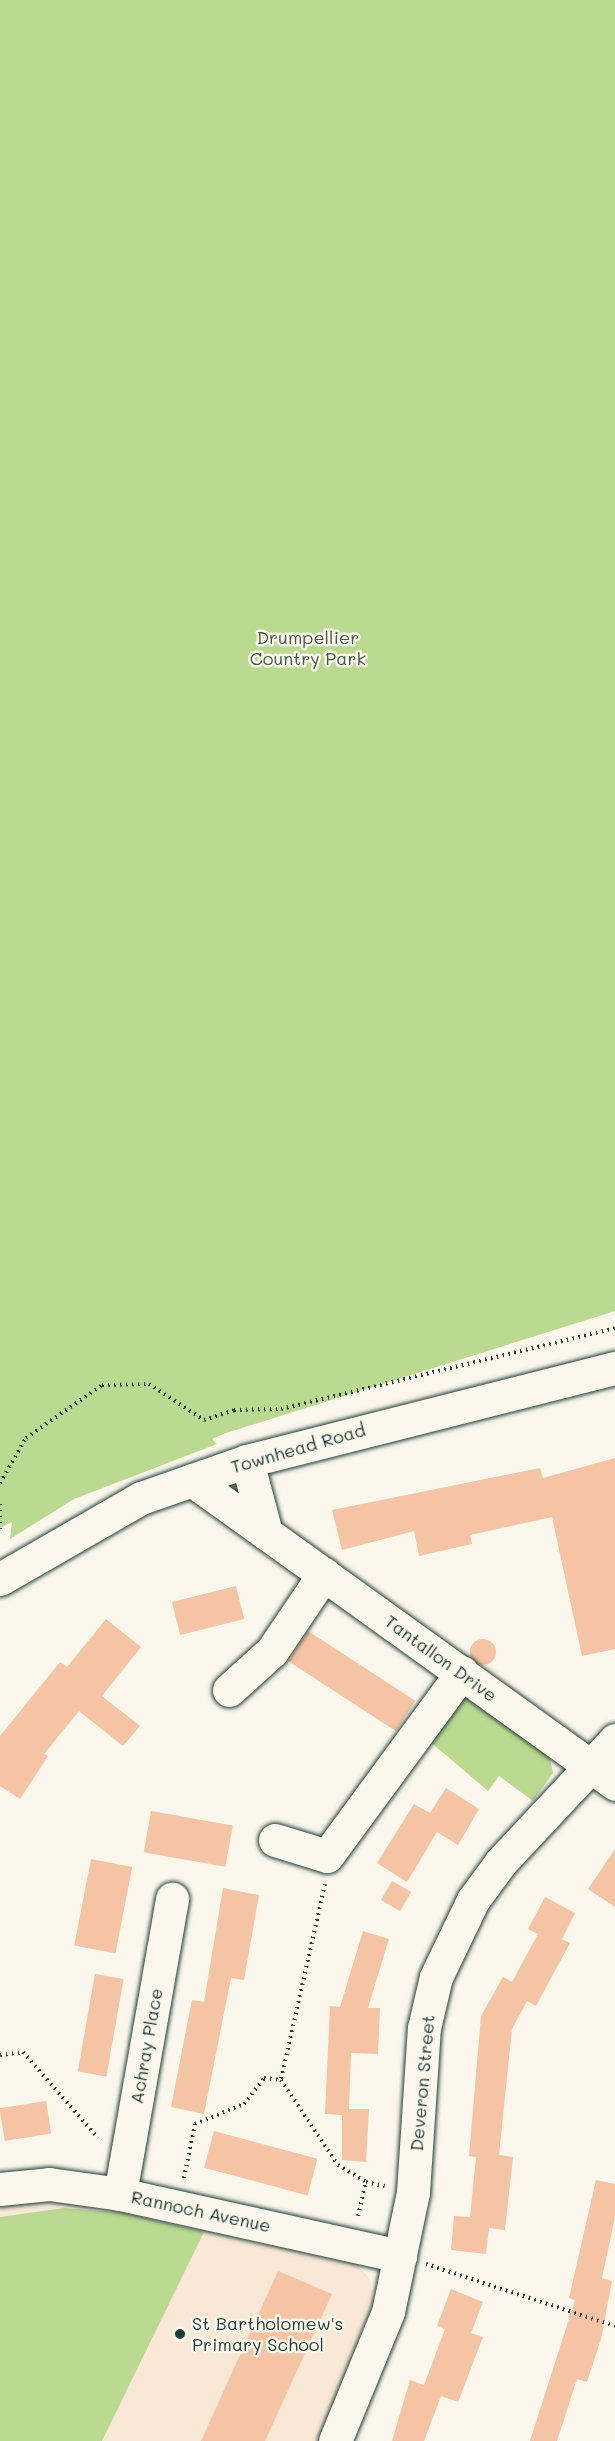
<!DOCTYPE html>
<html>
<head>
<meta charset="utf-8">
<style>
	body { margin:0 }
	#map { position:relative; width:615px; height:2441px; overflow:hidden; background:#fbf7ec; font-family:Mali,sans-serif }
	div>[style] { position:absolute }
	.built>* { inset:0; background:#f9e8d6 }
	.green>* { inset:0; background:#bbd991 }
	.building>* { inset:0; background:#f4c4a4; transform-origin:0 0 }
	.round { border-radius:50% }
	.path>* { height:4px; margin-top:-2px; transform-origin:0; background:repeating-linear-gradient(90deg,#1f3d34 0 1.5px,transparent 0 6px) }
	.roads { filter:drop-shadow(0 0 2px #1f3d34) drop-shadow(0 0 2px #1f3d34) }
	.minor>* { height:33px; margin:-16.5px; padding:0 16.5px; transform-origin:16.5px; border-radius:16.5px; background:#fbf7ec }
	.dots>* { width:16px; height:16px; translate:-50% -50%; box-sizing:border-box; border:3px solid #fbf7ec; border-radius:50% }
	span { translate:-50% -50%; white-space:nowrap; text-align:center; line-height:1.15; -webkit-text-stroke:5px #fbf7ec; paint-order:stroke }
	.park-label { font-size:18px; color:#3e5c47 }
	.street-label { font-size:18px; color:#1f3d34 }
	.poi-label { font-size:18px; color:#1f3d34 }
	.left { translate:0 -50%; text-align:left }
</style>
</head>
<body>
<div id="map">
	<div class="built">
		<div style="clip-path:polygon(44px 2199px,113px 2206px,354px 2261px,370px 2279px,373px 2302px,318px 2441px,0 2441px,0 2204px)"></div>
	</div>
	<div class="green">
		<div style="clip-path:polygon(0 0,615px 0,615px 1311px,226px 1433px,212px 1439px,217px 1444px,74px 1499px,10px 1539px,12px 1522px,0 1528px)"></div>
		<div style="clip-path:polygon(463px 1688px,549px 1753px,553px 1773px,533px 1801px,499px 1776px,488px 1791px,427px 1739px)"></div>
		<div style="clip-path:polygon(64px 2208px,123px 2213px,204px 2232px,102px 2441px,0 2441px,0 2217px)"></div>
	</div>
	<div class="building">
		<div style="clip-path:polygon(615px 1458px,615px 1649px,582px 1656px,552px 1517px,470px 1535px,472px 1544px,419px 1556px,414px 1531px,342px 1550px,332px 1510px,540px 1468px,543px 1478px)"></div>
		<div style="left:236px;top:1586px;width:34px;height:66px;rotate:76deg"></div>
		<div style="clip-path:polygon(106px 1619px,141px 1647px,102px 1696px,140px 1726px,123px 1746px,79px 1711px,44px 1754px,48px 1756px,20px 1799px,0 1786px,0 1736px,60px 1662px,67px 1667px)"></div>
		<div style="left:308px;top:1631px;width:128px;height:36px;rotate:33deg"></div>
		<div class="round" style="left:470px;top:1639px;width:26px;height:26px"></div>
		<div style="clip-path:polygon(446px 1788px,479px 1809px,458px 1845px,437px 1832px,407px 1882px,377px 1863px,414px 1804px,430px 1813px)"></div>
		<div style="left:151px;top:1811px;width:83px;height:42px;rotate:10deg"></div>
		<div style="clip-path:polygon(615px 1849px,615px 1907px,588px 1889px)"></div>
		<div style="left:91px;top:1859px;width:42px;height:88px;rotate:11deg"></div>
		<div style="left:392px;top:1881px;width:22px;height:22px;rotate:30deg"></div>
		<div style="clip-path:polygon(223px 1888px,259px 1895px,244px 1980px,231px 1978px,204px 2114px,171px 2107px,192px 2000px,204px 2002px)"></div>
		<div style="clip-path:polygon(545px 1897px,575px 1913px,562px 1939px,570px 1943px,536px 2006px,527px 2001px,512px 2029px,499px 2155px,513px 2157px,505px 2230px,489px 2228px,486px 2254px,451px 2250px,454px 2216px,470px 2217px,476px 2157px,469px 2156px,481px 2016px,503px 1977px,512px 1982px,538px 1934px,528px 1929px)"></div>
		<div style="clip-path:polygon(363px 1931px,389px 1939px,368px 2008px,380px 2008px,378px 2054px,351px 2053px,349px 2109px,369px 2109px,366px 2162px,342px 2160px,342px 2115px,325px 2114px,330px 2006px,340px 2007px)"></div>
		<div style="left:95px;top:1974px;width:29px;height:99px;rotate:10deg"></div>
		<div style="left:46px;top:2101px;width:33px;height:47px;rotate:81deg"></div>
		<div style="left:214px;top:2131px;width:107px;height:38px;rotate:15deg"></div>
		<div style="clip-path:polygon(596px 2180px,615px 2184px,615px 2217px,602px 2278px,612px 2281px,601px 2339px,587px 2382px,577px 2379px,557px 2441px,530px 2441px,575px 2300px,569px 2298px)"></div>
		<div style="clip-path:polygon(278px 2271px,332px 2294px,265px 2441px,201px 2441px)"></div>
		<div style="clip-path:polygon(451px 2289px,483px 2302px,471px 2333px,483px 2337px,458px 2402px,441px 2396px,424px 2441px,392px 2441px,410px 2380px,424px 2385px,445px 2329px,437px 2326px)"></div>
	</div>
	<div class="path">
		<div style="left:0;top:1483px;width:52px;rotate:-60deg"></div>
		<div style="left:26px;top:1438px;width:93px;rotate:-34.9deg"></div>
		<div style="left:102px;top:1385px;width:47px;rotate:-1.2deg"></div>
		<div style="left:149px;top:1384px;width:66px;rotate:33.2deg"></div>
		<div style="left:204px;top:1420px;width:32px;rotate:-18deg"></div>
		<div style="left:234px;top:1410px;width:47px;rotate:-1.2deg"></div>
		<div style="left:281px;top:1409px;width:344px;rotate:-13.6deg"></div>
		<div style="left:0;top:1504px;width:28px;rotate:90deg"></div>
		<div style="left:325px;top:1884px;width:201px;rotate:102.7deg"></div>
		<div style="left:281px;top:2080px;width:102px;rotate:56.2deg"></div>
		<div style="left:338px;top:2165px;width:33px;rotate:31deg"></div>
		<div style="left:366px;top:2182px;width:19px;rotate:12deg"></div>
		<div style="left:0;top:2055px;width:23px;rotate:-7deg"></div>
		<div style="left:23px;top:2052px;width:114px;rotate:48.9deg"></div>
		<div style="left:184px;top:2178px;width:55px;rotate:-78.5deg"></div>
		<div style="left:195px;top:2124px;width:53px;rotate:-22.2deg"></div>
		<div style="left:244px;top:2104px;width:33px;rotate:-52deg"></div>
		<div style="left:264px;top:2078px;width:17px;rotate:7deg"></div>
		<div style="left:358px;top:2216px;width:35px;rotate:-77deg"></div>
		<div style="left:426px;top:2264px;width:199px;rotate:18.2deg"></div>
	</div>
	<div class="roads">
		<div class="minor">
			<div style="left:247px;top:1461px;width:74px;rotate:75.2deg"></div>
			<div style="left:266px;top:1533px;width:430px;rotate:35.7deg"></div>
			<div style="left:192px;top:1480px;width:91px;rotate:35.6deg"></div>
			<div style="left:0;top:1579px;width:163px;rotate:-29.9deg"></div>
			<div style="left:141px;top:1498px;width:112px;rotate:-19.2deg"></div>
			<div style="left:247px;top:1461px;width:380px;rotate:-14.2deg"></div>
			<div style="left:229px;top:1690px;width:58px;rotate:-42.2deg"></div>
			<div style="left:272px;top:1651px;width:93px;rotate:-56deg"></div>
			<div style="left:275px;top:1840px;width:54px;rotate:17.1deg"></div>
			<div style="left:327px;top:1856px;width:228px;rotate:-53.7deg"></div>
			<div style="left:0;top:2189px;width:49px;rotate:-5.8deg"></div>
			<div style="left:49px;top:2184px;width:72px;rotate:8deg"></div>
			<div style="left:120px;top:2194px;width:287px;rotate:12.5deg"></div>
			<div style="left:120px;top:2194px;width:300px;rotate:-80deg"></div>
			<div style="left:335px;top:2441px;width:139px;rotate:-67.7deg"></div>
			<div style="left:388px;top:2312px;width:123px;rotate:-78.2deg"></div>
			<div style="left:413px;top:2192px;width:164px;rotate:-86.2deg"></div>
			<div style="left:424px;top:2028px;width:52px;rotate:-76.8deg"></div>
			<div style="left:436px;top:1977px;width:85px;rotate:-64.3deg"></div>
			<div style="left:473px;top:1900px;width:47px;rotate:-53.6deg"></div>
			<div style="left:501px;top:1862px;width:167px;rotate:-46.9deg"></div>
		</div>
	</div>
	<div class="dots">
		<div style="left:180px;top:2334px;background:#1f3d34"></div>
	</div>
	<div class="park-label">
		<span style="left:308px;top:648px">Drumpellier<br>Country Park</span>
	</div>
	<div class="street-label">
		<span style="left:298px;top:1448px;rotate:-16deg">Townhead Road</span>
		<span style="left:441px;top:1658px;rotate:36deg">Tantallon Drive</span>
		<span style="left:146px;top:2046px;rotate:-80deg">Achray Place</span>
		<span style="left:422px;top:2083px;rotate:-85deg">Deveron Street</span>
		<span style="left:201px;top:2211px;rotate:12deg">Rannoch Avenue</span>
	</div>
	<div class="poi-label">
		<span class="left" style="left:192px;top:2334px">St Bartholomew's<br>Primary School</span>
	</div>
</div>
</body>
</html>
